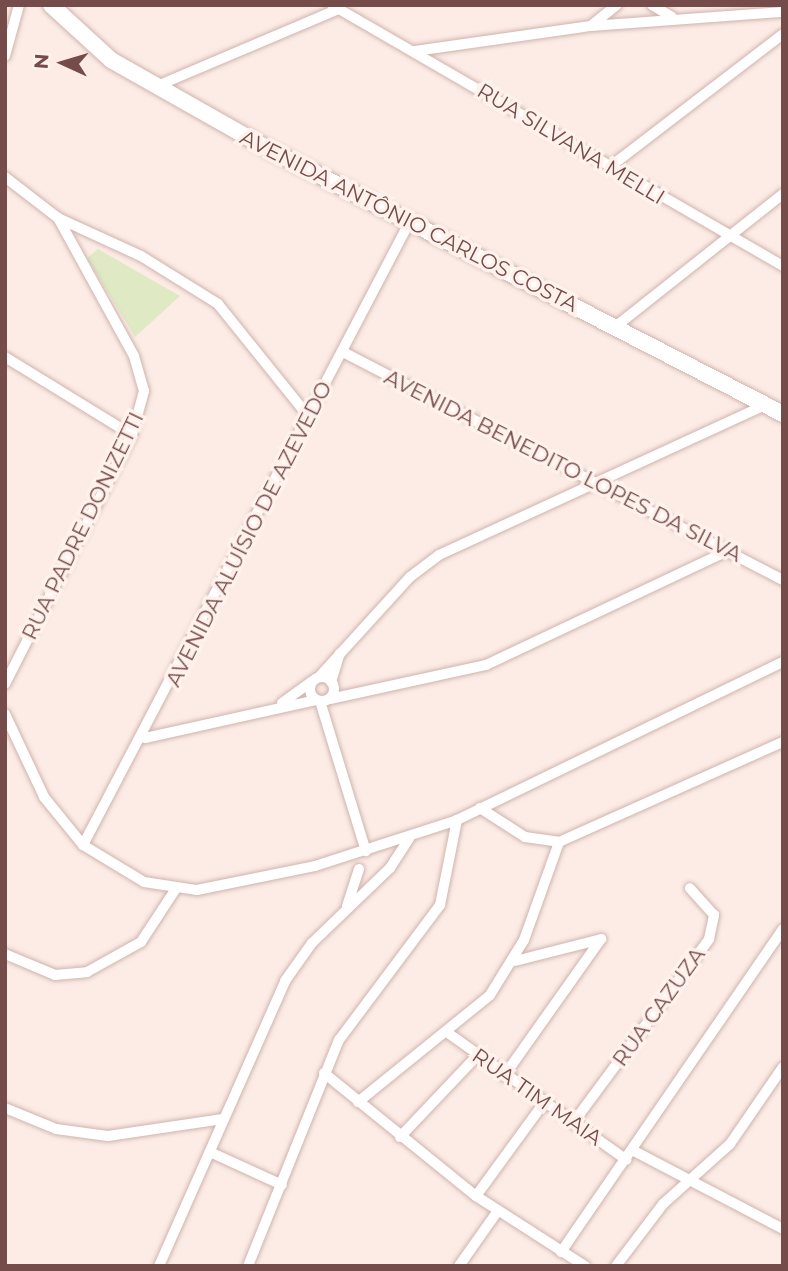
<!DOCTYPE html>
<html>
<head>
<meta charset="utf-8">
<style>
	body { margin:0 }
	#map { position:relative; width:788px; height:1271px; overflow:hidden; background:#fcece5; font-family:Montserrat,sans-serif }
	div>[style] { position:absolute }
	.green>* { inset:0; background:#dfeac4 }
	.roads { filter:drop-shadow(0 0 2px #d0b3ae) drop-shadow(0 0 2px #d0b3ae) }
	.street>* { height:10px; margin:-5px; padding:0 5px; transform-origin:5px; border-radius:5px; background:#fff }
	.street>.ring { margin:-5px; padding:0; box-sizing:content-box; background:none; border:10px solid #fff; border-radius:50% }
	.secondary>* { height:16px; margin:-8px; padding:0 8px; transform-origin:8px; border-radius:8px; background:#fff }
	span { translate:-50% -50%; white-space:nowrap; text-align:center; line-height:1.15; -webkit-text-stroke:7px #fff1ec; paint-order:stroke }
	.street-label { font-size:21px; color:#754c4a }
	.frame { position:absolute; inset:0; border:7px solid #754c4a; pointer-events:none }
	.north { position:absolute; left:28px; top:28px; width:70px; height:70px; -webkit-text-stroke:5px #fff1ec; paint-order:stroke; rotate:274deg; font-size:19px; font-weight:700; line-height:28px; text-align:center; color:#754c4a }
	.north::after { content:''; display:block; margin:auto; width:24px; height:32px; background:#754c4a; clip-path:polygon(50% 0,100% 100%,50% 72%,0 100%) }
</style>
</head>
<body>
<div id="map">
	<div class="green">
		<div style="clip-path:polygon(98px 249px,180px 296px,135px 337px,87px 258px)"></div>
	</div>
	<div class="roads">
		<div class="street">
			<div style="left:332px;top:5px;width:521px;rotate:30.06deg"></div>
			<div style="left:652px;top:5px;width:23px;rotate:31deg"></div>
			<div style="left:592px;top:25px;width:32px;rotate:-39deg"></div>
			<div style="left:415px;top:51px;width:178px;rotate:-8.1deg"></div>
			<div style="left:591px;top:26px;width:193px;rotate:-4.2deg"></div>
			<div style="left:5px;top:56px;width:53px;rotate:-74.6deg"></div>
			<div style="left:157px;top:86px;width:197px;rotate:-23deg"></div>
			<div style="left:611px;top:166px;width:217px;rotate:-37.5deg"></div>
			<div style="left:5px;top:177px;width:67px;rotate:37.7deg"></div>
			<div style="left:58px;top:218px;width:91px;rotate:24.6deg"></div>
			<div style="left:141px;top:256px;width:91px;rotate:31.9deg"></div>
			<div style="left:218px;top:304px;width:144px;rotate:51.2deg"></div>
			<div style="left:615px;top:327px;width:214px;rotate:-38.4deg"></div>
			<div style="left:343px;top:352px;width:496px;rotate:27.4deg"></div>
			<div style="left:5px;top:357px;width:149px;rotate:31.6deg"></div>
			<div class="ring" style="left:310px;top:677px;width:14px;height:14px"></div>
			<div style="left:319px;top:677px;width:135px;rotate:-47.7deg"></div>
			<div style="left:410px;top:577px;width:36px;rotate:-37deg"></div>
			<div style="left:439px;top:555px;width:359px;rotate:-24.7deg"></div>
			<div style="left:331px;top:682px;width:30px;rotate:-73deg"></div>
			<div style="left:5px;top:684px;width:280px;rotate:-63deg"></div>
			<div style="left:132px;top:435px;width:46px;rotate:-74.7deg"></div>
			<div style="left:144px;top:391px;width:36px;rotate:-106deg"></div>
			<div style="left:134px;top:356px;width:158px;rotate:-118.8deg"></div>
			<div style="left:330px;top:699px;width:160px;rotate:-12.3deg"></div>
			<div style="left:486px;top:665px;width:267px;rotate:-25.3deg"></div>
			<div style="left:320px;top:701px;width:157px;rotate:73deg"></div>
			<div style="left:282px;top:703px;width:37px;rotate:-36deg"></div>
			<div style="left:5px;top:714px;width:92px;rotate:64.8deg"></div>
			<div style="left:44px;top:797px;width:62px;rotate:50.9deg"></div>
			<div style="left:83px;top:845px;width:71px;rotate:31.2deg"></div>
			<div style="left:144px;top:882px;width:54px;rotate:8.6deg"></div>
			<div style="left:197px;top:890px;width:120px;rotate:-11.5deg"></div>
			<div style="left:315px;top:866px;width:149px;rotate:-17.9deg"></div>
			<div style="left:457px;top:820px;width:362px;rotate:-25.9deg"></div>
			<div style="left:145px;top:738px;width:175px;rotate:-12.5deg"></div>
			<div style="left:480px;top:808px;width:54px;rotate:32.8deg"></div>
			<div style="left:525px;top:837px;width:34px;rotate:8deg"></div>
			<div style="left:559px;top:842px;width:245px;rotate:-24.1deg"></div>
			<div style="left:83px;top:845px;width:704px;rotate:-62.34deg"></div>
			<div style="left:347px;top:906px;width:39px;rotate:-72deg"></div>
			<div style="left:5px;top:954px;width:54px;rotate:22.8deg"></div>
			<div style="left:55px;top:975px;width:32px;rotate:-5deg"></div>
			<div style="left:87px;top:972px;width:62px;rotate:-29.1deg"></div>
			<div style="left:141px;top:942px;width:62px;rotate:-56.8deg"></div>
			<div style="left:515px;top:961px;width:89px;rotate:-14.3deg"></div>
			<div style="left:448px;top:1033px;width:219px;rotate:35.4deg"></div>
			<div style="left:324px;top:1073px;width:196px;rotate:39deg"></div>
			<div style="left:476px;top:1196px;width:130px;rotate:32.7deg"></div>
			<div style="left:504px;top:1076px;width:168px;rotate:-54.7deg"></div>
			<div style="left:358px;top:1102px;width:170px;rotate:-39deg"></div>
			<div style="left:490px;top:995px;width:65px;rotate:-58.3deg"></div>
			<div style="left:524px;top:940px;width:104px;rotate:-70.3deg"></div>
			<div style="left:5px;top:1108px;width:55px;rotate:22.4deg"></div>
			<div style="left:56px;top:1129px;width:52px;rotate:7.7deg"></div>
			<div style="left:108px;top:1136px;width:116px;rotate:-8.4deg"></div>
			<div style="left:573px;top:1123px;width:229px;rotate:-53.5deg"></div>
			<div style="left:709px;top:939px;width:25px;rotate:-78deg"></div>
			<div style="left:714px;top:915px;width:36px;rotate:-132deg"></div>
			<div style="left:400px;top:1137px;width:112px;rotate:-46.5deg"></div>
			<div style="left:634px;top:1151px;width:168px;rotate:27.6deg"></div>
			<div style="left:210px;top:1152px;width:79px;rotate:24.6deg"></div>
			<div style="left:476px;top:1196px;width:114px;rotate:-53.9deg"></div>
			<div style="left:561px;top:1252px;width:392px;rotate:-55.5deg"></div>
			<div style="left:159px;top:1266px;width:312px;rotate:-66.1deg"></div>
			<div style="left:285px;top:981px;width:47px;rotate:-54.6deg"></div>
			<div style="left:312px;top:943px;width:108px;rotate:-43.9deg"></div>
			<div style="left:390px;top:868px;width:35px;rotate:-57deg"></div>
			<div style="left:248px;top:1266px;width:244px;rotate:-68.1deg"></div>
			<div style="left:339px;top:1040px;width:169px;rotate:-53.2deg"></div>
			<div style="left:440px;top:905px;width:87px;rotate:-78.7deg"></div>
			<div style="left:459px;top:1266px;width:66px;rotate:-54.9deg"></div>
			<div style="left:616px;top:1266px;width:78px;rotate:-52.8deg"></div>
			<div style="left:663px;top:1204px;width:90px;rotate:-41.8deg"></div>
			<div style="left:730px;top:1144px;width:93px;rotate:-55.5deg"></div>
		</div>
		<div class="secondary">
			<div style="left:51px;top:5px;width:81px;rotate:42.5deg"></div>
			<div style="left:111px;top:60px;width:183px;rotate:29.5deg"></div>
			<div style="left:270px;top:150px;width:577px;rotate:27.23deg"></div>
		</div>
	</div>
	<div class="street-label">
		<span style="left:571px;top:144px;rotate:31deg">RUA SILVANA MELLI</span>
		<span style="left:409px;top:221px;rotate:27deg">AVENIDA ANTÔNIO CARLOS COSTA</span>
		<span style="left:563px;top:466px;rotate:27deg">AVENIDA BENEDITO LOPES DA SILVA</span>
		<span style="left:83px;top:526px;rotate:-64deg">RUA PADRE DONIZETTI</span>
		<span style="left:249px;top:534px;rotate:-63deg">AVENIDA ALUÍSIO DE AZEVEDO</span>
		<span style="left:659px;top:1007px;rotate:-54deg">RUA CAZUZA</span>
		<span style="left:537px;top:1097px;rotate:35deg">RUA TIM MAIA</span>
	</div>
	<div class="frame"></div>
	<div class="north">N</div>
</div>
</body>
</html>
